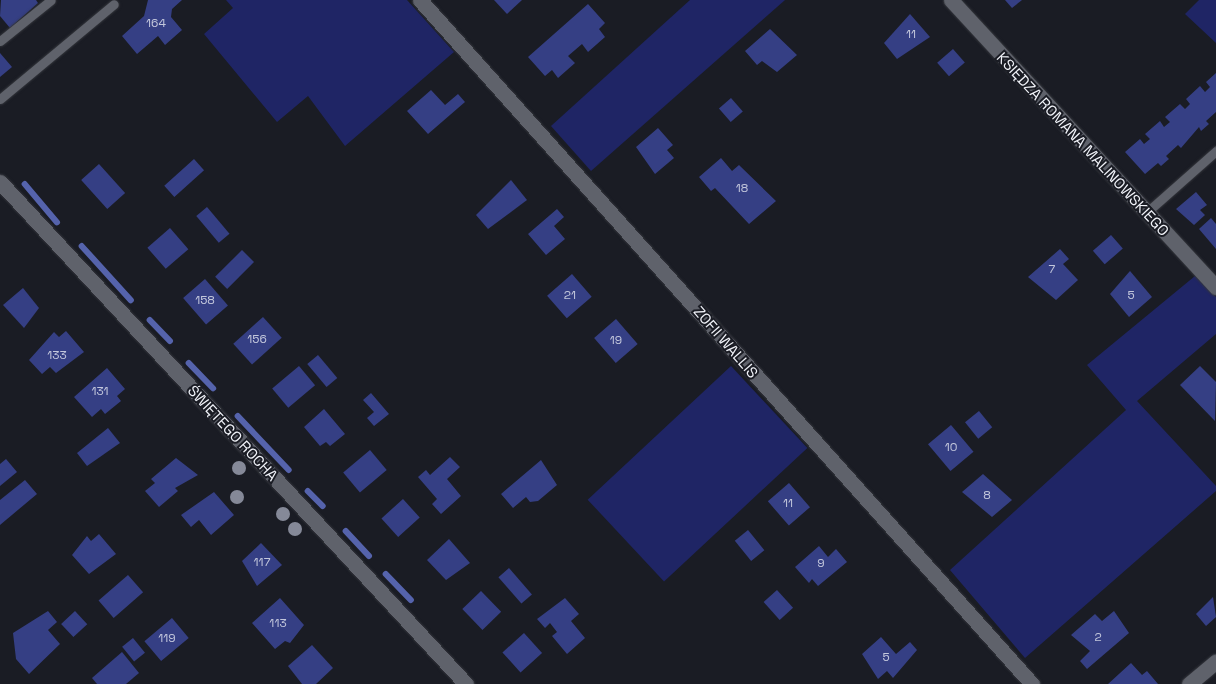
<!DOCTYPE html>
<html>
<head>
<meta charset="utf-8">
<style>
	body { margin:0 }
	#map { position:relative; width:1216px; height:684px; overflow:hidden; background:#1a1c24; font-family:"Space Grotesk",sans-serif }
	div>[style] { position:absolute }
	.green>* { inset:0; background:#1f2565; transform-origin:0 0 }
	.stream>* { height:5.5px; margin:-2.75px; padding:0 2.75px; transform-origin:2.75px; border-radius:2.75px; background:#5563ac }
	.building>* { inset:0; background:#353f84; transform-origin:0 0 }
	.roads { filter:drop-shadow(0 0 1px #34363c) drop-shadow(0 0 1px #34363c) }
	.lane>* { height:9px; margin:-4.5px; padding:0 4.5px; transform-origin:4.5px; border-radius:4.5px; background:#5f626b }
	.street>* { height:15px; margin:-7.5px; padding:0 7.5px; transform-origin:7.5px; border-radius:7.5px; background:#5f626b }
	.secondary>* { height:15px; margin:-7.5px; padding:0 7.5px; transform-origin:7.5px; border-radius:7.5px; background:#5f626b }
	.trees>* { width:14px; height:14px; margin:-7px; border-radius:50%; background:#858998 }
	span { translate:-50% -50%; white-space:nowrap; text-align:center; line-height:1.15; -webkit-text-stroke:4px #1a1c24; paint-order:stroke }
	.number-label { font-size:12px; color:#c3c7dc }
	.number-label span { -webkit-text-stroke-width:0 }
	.street-label { font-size:15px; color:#f2f4fa }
</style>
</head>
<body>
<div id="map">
	<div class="green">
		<div style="clip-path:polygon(226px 0,407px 0,454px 52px,345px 146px,308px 96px,277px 122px,204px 34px,233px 8px)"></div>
		<div style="clip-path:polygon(690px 0,785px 0,591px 171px,551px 126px)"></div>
		<div style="clip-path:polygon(1199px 0,1216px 0,1216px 43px,1185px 14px)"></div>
		<div style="clip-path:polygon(1195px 276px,1216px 297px,1216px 334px,1137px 401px,1216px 486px,1216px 491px,1025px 658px,950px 570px,1126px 410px,1087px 365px)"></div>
		<div style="left:731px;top:366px;width:112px;height:196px;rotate:47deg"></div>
	</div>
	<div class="stream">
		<div style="left:25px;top:184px;width:50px;rotate:49.9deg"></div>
		<div style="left:82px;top:246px;width:73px;rotate:47.8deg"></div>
		<div style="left:150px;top:320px;width:29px;rotate:46deg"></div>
		<div style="left:189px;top:363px;width:35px;rotate:46deg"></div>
		<div style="left:238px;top:416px;width:74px;rotate:46.6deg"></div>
		<div style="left:308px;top:491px;width:21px;rotate:45deg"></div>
		<div style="left:346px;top:531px;width:34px;rotate:47deg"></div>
		<div style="left:386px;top:574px;width:36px;rotate:46deg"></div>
	</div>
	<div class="building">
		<div style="clip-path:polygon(36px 0,38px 3px,10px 28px,0 16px,1px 0)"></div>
		<div style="clip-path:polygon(148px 0,182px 0,172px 9px,171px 17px,182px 30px,165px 45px,158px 36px,137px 54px,122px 36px,144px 16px)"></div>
		<div style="clip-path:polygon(494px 0,522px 0,507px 14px)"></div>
		<div style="clip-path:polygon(1005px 0,1022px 0,1012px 8px)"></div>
		<div style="clip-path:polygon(588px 4px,605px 23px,599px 29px,605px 37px,588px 52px,582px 44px,568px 56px,575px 63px,558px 78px,552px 70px,545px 76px,528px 57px)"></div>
		<div style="clip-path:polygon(910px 14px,930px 37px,897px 59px,884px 43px)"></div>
		<div style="clip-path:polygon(770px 29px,797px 55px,777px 72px,762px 61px,757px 65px,745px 51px)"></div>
		<div style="left:953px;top:49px;width:18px;height:21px;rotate:49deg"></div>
		<div style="clip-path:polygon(0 53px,12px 67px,0 77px)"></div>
		<div style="clip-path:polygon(1216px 73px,1216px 112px,1206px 121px,1209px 124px,1201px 131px,1199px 127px,1181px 148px,1178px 145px,1166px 156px,1169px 159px,1161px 166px,1158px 163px,1145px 174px,1125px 152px,1140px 139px,1144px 144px,1150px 139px,1145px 134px,1160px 121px,1164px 127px,1170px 122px,1165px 117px,1180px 104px,1185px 109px,1190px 104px,1186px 99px,1200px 86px,1205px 92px,1210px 87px,1206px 82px)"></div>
		<div style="clip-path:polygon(431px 90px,445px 105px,458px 94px,465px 102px,428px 134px,407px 111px)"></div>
		<div style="left:731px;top:98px;width:18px;height:16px;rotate:49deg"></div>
		<div style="clip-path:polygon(658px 128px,673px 145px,667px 150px,674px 158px,655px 174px,636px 147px)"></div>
		<div style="clip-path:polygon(721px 158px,732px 171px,739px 165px,776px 201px,749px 224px,715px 188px,711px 191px,699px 177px)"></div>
		<div style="left:194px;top:159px;width:15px;height:40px;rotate:48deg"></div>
		<div style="left:99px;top:164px;width:39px;height:24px;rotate:48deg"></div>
		<div style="clip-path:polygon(511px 180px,527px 200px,488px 229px,476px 215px)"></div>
		<div style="clip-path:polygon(1196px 192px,1207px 205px,1200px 210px,1205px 215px,1194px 225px,1176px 209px)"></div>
		<div style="left:207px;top:207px;width:35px;height:14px;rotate:50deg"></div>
		<div style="clip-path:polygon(557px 209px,564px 217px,554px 226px,565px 239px,546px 255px,528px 234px)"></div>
		<div style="clip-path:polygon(1211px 218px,1216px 224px,1216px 249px,1199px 229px)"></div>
		<div style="left:170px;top:228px;width:28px;height:30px;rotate:49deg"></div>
		<div style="left:1111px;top:235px;width:18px;height:24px;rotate:49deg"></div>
		<div style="clip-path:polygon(1060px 249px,1069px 259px,1063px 264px,1078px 280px,1056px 300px,1028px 277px)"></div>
		<div style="left:242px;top:250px;width:17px;height:38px;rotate:45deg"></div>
		<div style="clip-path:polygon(1130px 271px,1152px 297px,1129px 317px,1110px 294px)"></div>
		<div style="left:572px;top:274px;width:30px;height:33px;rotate:49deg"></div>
		<div style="left:205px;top:279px;width:35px;height:29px;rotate:49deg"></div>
		<div style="clip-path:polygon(23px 288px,39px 308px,24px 328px,3px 305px)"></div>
		<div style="left:263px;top:317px;width:28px;height:40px;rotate:48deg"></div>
		<div style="left:616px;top:319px;width:33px;height:29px;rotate:49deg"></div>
		<div style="clip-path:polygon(66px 331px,84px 352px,56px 373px,50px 367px,42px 374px,29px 360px,54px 332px,59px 337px)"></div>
		<div style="left:318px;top:355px;width:30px;height:14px;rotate:50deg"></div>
		<div style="left:299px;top:366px;width:25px;height:35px;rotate:50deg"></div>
		<div style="clip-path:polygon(1200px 366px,1216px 382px,1215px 421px,1180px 385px)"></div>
		<div style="clip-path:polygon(107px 368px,125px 389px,117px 396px,121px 401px,105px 414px,101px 409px,92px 417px,74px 397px)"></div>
		<div style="clip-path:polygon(371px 393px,389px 414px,374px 426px,367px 418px,374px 412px,363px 400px)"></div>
		<div style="clip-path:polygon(324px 409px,345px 434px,330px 446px,326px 442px,320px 446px,304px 427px)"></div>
		<div style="left:979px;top:411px;width:21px;height:18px;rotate:51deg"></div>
		<div style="left:951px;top:425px;width:35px;height:30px;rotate:50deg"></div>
		<div style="clip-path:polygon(108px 428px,120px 443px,87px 466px,77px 453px)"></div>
		<div style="left:370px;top:450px;width:26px;height:35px;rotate:50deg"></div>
		<div style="clip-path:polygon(450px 457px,460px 467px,447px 479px,461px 496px,441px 514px,432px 504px,437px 499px,418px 477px,426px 470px,430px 475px)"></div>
		<div style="clip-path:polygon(176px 458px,198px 475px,175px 488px,178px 491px,159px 507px,145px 491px,155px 483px,151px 479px)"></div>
		<div style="clip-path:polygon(6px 459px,17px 472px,0 486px,0 464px)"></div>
		<div style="clip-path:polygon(541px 460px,557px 485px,538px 501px,530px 502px,526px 497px,513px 508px,501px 494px)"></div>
		<div style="clip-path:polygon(983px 474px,1012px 500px,992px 517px,962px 492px)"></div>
		<div style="clip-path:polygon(25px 480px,37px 494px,0 525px,0 500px)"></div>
		<div style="left:789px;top:483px;width:32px;height:28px;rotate:49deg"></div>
		<div style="clip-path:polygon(214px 492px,234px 515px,211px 535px,199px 520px,191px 527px,181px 515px)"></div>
		<div style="left:403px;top:499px;width:25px;height:29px;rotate:48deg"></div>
		<div style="left:748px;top:530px;width:26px;height:17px;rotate:51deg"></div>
		<div style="clip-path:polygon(99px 534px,116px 554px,89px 574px,72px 555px,87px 536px,91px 541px)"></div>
		<div style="clip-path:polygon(449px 539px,470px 563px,446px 580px,427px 560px)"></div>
		<div style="clip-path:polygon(261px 543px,282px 565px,257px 586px,242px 561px)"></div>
		<div style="clip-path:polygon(819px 546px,828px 557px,836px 549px,847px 562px,818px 586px,812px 579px,809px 583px,795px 567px)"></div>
		<div style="left:509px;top:568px;width:35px;height:14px;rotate:49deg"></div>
		<div style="left:128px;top:575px;width:23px;height:39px;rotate:49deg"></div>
		<div style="left:777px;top:590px;width:24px;height:18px;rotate:48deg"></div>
		<div style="left:481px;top:591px;width:29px;height:26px;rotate:46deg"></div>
		<div style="clip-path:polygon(1213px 597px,1216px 617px,1206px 626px,1196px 614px)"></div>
		<div style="clip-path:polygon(280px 598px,304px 625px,290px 643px,285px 641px,275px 649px,252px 623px)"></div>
		<div style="clip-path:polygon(565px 598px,579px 614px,571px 621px,585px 638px,567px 654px,552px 636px,557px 632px,550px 623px,545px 628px,537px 619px)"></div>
		<div style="clip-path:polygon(48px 611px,57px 622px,48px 630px,60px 644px,29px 674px,16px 659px,13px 633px)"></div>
		<div style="left:75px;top:611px;width:18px;height:19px;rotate:47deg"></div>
		<div style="clip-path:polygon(1114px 611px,1129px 633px,1087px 669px,1080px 661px,1090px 651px,1071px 635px,1095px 614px,1102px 621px)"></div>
		<div style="left:172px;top:618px;width:26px;height:36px;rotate:50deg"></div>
		<div style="left:524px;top:633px;width:27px;height:29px;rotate:48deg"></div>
		<div style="clip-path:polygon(881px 637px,896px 654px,910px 642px,917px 650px,893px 678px,887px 671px,878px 679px,862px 654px)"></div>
		<div style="left:133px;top:638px;width:19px;height:14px;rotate:51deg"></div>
		<div style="clip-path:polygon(312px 645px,333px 668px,316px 684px,302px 684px,288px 666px)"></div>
		<div style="clip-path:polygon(122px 652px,139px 673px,126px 684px,97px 684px,92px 678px)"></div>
		<div style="clip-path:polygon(1131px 663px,1142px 675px,1147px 671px,1158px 684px,1108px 684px)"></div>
	</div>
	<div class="roads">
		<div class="lane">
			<div style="left:0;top:41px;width:65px;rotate:-38.8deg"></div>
			<div style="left:0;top:99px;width:148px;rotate:-39.8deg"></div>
			<div style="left:1146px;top:213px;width:94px;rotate:-41.5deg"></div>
		</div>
		<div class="street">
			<div style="left:420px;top:0;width:918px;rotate:48.18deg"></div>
			<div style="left:951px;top:0;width:391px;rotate:47.3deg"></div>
			<div style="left:1189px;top:684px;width:35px;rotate:-40deg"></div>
		</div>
		<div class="secondary">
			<div style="left:0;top:182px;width:685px;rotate:47.13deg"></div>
		</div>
	</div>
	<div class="trees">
		<div style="left:239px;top:468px"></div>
		<div style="left:237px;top:497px"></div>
		<div style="left:283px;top:514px"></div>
		<div style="left:295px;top:529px"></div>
	</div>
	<div class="number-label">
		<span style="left:156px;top:24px">164</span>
		<span style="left:911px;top:35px">11</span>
		<span style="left:742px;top:189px">18</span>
		<span style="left:1052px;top:270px">7</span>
		<span style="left:570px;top:296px">21</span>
		<span style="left:1131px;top:296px">5</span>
		<span style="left:205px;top:301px">158</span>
		<span style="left:257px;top:340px">156</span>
		<span style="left:616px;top:341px">19</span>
		<span style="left:57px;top:356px">133</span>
		<span style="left:100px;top:392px">131</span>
		<span style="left:951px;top:448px">10</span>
		<span style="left:987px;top:496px">8</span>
		<span style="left:788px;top:504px">11</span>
		<span style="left:262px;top:563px">117</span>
		<span style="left:821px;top:564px">9</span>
		<span style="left:278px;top:624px">113</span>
		<span style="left:1098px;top:638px">2</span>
		<span style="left:167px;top:639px">119</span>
		<span style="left:886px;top:658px">5</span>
	</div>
	<div class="street-label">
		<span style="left:1083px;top:144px;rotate:47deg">KSIĘDZA ROMANA MALINOWSKIEGO</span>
		<span style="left:726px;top:342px;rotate:49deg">ZOFII WALLIS</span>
		<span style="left:233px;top:433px;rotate:47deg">ŚWIĘTEGO ROCHA</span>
	</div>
</div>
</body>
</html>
